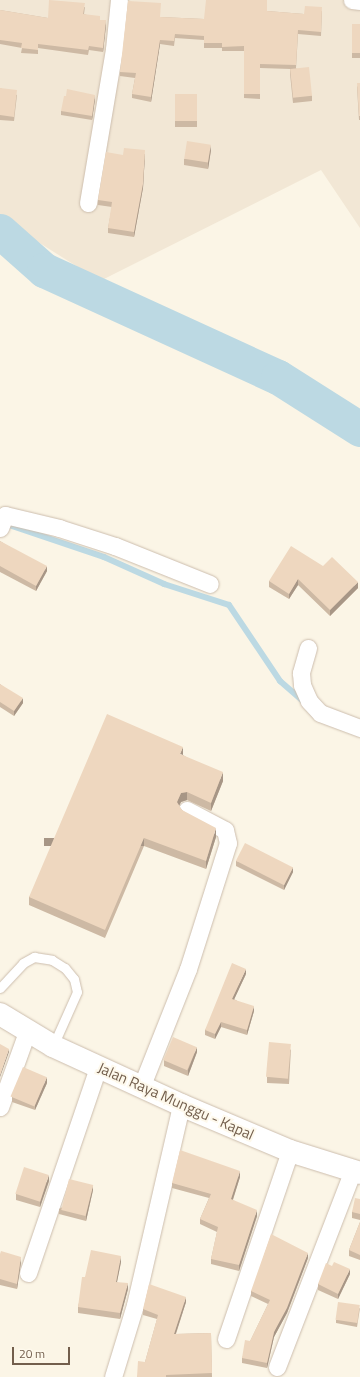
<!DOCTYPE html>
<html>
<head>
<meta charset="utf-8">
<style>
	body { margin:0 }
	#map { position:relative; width:360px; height:1377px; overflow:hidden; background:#fbf5e6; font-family:"Titillium Web",sans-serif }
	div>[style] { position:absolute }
	.residential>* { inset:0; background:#f2e7d5 }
	.stream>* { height:6px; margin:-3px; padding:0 3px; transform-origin:3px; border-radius:3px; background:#bcd9e3 }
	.river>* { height:35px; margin:-17.5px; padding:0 17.5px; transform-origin:17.5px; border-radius:17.5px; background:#bcd9e3 }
	.roads { filter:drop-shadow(0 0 1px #ccbdad) drop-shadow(0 0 1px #ccbdad) }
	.lane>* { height:9px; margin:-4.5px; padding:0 4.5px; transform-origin:4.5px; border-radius:4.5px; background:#fff }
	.street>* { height:17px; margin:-8.5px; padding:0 8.5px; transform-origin:8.5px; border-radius:8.5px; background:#fff }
	.secondary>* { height:22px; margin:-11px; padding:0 11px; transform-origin:11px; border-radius:11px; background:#fff }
	.wall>* { inset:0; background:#cdb9a4; transform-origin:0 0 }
	.shaded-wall>* { inset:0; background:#a79686; transform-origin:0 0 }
	.building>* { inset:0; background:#eed7bf; transform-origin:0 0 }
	span { translate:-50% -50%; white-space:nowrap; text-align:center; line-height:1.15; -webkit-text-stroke:4px #fef9ec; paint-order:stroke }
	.street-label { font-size:15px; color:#725e4c }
	.scale { position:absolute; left:12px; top:1347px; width:58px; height:18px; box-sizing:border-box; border:2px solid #725e4c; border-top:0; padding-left:5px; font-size:12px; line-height:14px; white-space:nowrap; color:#725e4c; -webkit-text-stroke:3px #fef9ec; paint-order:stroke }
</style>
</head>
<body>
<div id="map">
	<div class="residential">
		<div style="clip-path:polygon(0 0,360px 0,360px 228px,321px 170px,100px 281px,0 218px)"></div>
	</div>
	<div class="stream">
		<div style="left:3px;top:523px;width:107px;rotate:18.6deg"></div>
		<div style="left:104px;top:557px;width:66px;rotate:24.2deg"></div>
		<div style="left:164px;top:584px;width:68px;rotate:17.9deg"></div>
		<div style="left:229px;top:605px;width:92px;rotate:56.1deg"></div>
		<div style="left:280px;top:681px;width:30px;rotate:41deg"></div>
	</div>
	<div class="river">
		<div style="left:0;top:231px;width:59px;rotate:41.6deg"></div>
		<div style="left:44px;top:270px;width:257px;rotate:24.6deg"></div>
		<div style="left:278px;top:377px;width:97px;rotate:32.4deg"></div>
	</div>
	<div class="roads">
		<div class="lane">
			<div style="left:0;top:988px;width:34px;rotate:-47deg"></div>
			<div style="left:23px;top:963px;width:13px;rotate:-29deg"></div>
			<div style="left:34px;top:957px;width:18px;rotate:9deg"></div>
			<div style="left:52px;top:960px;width:15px;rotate:32deg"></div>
			<div style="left:65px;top:968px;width:14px;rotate:51deg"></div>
			<div style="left:74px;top:979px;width:13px;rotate:77deg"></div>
			<div style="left:77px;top:992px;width:59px;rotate:114deg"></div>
		</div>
		<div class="street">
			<div style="left:352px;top:0;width:8px;rotate:7deg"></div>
			<div style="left:88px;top:203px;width:156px;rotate:-80.4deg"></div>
			<div style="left:114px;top:49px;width:49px;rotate:-84.2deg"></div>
			<div style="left:0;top:528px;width:14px;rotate:-69deg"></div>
			<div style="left:5px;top:515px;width:56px;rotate:13.5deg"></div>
			<div style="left:59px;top:528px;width:59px;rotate:17.8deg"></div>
			<div style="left:115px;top:546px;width:102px;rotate:21.8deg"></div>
			<div style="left:308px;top:648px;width:26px;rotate:106deg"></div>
			<div style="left:301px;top:673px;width:12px;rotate:85deg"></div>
			<div style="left:302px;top:685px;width:17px;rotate:66deg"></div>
			<div style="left:309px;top:701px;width:16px;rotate:47deg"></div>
			<div style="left:320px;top:713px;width:43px;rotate:20.6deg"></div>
			<div style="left:142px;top:1085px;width:125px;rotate:-68.4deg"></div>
			<div style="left:188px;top:969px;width:132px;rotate:-72.4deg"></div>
			<div style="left:228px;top:843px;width:13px;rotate:-103deg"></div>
			<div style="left:225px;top:830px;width:43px;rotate:-152.2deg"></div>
			<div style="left:0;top:1107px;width:80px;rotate:-70.2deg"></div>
			<div style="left:28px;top:1273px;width:218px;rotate:-71.2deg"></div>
			<div style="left:226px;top:1339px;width:199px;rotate:-71.2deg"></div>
			<div style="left:277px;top:1367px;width:211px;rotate:-68.9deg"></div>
			<div style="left:113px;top:1377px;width:75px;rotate:-73deg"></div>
			<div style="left:135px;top:1305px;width:205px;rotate:-77deg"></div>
		</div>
		<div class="secondary">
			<div style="left:0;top:1014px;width:62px;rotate:31.1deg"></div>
			<div style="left:53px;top:1046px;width:141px;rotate:24.7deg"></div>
			<div style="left:181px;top:1105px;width:118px;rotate:22.9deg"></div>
			<div style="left:290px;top:1151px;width:73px;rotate:17.4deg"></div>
		</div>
	</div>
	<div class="wall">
		<div style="clip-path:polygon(85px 7px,84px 14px,100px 20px,106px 25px,103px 52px,89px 50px,88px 55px,38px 48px,38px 54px,21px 53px,22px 48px,0 44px,0 10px,48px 18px)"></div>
		<div style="clip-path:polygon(267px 11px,304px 14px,322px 11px,321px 36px,298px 34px,296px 68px,312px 96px,312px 101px,293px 103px,290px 74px,290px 69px,291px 69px,260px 68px,260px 99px,244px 98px,244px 51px,222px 51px,222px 48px,204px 48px,204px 40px,175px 38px,174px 46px,160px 44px,151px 102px,132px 98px,132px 94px,135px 78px,120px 76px,120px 72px,160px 17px,204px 19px)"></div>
		<div style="clip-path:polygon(352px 24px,360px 24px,360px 120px,359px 120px,357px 87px,360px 83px,360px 58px,352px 58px)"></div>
		<div style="clip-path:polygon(0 88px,17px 95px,14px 121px,0 120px)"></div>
		<div style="left:175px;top:94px;width:22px;height:33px"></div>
		<div style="clip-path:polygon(95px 99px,92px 120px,61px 115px,61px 111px)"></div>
		<div style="clip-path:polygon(211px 150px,208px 169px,184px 165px,184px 159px)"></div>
		<div style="clip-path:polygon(145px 154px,143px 188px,134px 237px,108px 233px,108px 228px,112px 207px,98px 205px,98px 200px,123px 155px)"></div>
		<div style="clip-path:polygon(0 541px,47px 571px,36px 591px,0 572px)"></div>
		<div style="clip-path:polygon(323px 566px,358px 588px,330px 616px,298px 585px,289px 599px,269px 587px,269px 581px)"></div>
		<div style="clip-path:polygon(0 684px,23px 703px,14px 716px,0 707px)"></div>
		<div style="clip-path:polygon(183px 755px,223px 781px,211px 811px,187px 800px,181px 802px,179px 806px,182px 810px,216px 837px,206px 869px,144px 846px,105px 938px,29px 905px,29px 897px)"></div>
		<div style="clip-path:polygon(236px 861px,293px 872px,284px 890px,236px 866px)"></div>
		<div style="clip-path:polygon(246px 974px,234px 999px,254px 1011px,247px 1035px,221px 1027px,215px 1039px,205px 1035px,205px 1030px)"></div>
		<div style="clip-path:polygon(291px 1049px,289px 1084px,267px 1083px,267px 1077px)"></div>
		<div style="clip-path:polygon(197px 1052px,188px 1076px,164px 1066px,164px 1060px)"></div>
		<div style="clip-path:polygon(47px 1083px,35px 1110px,12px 1102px,12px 1097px)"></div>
		<div style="clip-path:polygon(240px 1177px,233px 1200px,257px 1216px,239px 1271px,211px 1264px,211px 1259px,217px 1232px,200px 1224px,200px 1219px,209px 1198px,172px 1188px,172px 1183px)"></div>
		<div style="clip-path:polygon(49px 1181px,40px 1207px,16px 1200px,16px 1194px)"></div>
		<div style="clip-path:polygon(93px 1190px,86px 1221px,59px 1214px,59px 1209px)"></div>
		<div style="clip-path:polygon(360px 1199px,360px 1220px,352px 1218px,352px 1212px)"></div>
		<div style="clip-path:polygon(360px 1222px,360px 1260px,349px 1256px,349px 1250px)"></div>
		<div style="clip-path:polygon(0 1254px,21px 1262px,17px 1289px,0 1285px)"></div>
		<div style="clip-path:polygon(308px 1258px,287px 1313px,274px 1337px,267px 1368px,242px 1363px,242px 1358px,268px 1304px,251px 1296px,251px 1291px)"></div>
		<div style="clip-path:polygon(121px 1262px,117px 1282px,128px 1289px,120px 1319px,78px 1313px,78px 1307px,85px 1277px)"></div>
		<div style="clip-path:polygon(350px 1274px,338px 1299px,318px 1290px,318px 1284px)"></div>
		<div style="clip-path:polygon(186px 1302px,176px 1334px,211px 1333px,212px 1377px,137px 1377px,145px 1362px,157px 1319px,143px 1315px,143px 1309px)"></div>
		<div style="clip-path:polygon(360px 1308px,357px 1327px,336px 1323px,336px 1320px)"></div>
	</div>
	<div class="shaded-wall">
		<div style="clip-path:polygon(106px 20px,106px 25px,103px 52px,103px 48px)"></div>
		<div style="clip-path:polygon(160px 40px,160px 44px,151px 102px,151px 97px)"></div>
		<div style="clip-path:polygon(95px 95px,95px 99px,92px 120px,92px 116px)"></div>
		<div style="clip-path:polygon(211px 145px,211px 150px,208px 169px,208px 163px)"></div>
		<div style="clip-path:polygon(145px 154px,143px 188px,134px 237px,134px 232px)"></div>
		<div style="clip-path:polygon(47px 566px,47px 571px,36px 591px,36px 586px)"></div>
		<div style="clip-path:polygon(298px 579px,298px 585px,289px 599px,289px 594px)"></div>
		<div style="clip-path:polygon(358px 582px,358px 588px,330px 616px,330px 610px)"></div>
		<div style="clip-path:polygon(23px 698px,23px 703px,14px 716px,14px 711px)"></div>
		<div style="clip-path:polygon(183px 747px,183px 755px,180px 754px)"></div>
		<div style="clip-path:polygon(223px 772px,223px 781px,211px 811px,211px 803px)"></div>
		<div style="clip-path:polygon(187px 792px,187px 800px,181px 802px,177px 810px,177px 802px,181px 793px)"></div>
		<div style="clip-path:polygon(216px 828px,216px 837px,206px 869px,206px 861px)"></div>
		<div style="left:144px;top:838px;width:8px;height:100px;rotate:90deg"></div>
		<div style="clip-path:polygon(293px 867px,293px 872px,284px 890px,284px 885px)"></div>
		<div style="clip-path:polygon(246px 969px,246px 974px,232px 1004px,232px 999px)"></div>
		<div style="clip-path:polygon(254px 1006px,254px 1011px,247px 1035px,247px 1030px)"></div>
		<div style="clip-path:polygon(221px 1022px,221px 1027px,215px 1039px,215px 1034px)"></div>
		<div style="clip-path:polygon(197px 1047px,197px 1052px,188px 1076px,188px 1070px)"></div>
		<div style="clip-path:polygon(9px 1049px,9px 1052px,0 1077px,0 1075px)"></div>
		<div style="clip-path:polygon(47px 1077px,47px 1083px,35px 1110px,35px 1105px)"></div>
		<div style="clip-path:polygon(240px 1171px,240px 1177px,231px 1205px,231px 1199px)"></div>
		<div style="clip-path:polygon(49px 1175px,49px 1181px,40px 1207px,40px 1202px)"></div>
		<div style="clip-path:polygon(93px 1185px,93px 1190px,86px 1221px,86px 1215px)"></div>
		<div style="clip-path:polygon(257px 1210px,257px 1216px,239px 1271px,239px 1265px)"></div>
		<div style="clip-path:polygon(308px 1253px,308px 1258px,287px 1313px,274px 1337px,267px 1368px,267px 1363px,274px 1332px)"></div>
		<div style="clip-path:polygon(121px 1256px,121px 1262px,116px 1287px,116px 1282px)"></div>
		<div style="clip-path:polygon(21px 1257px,21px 1262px,17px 1289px,17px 1284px)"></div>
		<div style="clip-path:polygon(350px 1269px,350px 1274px,338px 1299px,338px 1294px)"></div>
		<div style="clip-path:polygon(128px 1283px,128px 1289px,120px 1319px,120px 1313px)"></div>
		<div style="clip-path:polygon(186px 1297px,186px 1302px,174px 1339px,174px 1334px)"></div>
	</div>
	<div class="building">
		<div style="clip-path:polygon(49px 0,85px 3px,83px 14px,100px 16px,100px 20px,106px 20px,103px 48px,89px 46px,88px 50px,38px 44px,38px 50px,21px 48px,22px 43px,0 40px,0 10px,48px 18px)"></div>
		<div style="clip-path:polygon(206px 0,267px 0,267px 11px,304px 14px,305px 6px,322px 7px,321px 32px,298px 30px,296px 65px,260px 64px,260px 94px,244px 94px,244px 46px,222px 47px,222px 43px,204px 43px,204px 36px,175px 34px,174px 41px,160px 40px,151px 97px,132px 94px,136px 73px,120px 72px,128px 1px,161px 3px,160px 17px,204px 19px)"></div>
		<div style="clip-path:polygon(352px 24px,360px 24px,360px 116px,359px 116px,357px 83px,360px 83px,360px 53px,352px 53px)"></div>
		<div style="left:309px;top:67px;width:29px;height:19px;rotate:84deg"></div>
		<div style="clip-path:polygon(0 88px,17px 90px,14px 117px,0 115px)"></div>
		<div style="clip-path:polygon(67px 89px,95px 95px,92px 116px,61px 111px,64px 96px,66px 96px)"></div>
		<div style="left:175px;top:94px;width:22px;height:27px"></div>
		<div style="left:187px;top:141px;width:24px;height:18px;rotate:9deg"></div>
		<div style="clip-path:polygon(124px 148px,145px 150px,143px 184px,134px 232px,108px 228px,112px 202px,98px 200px,106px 152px,123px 155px)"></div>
		<div style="clip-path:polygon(0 541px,47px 566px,36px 586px,0 566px)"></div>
		<div style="clip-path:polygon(291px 546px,323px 566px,332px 557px,358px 582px,330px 610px,298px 579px,289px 594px,269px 581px)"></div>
		<div style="clip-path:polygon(0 684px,23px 698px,14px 711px,0 702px)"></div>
		<div style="clip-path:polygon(107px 714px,183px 747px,180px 754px,223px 772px,211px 803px,187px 792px,181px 793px,177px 802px,182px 810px,216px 828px,206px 861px,144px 838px,105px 930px,29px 897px)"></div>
		<div style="left:245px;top:843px;width:54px;height:20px;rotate:27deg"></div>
		<div style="clip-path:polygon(232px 963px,246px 969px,232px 999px,254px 1006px,247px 1030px,221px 1022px,215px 1034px,205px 1030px)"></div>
		<div style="left:173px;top:1037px;width:26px;height:25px;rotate:23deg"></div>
		<div style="left:269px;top:1042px;width:22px;height:35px;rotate:5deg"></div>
		<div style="clip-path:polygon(0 1044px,9px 1049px,0 1075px)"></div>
		<div style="left:23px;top:1067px;width:26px;height:32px;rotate:23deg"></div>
		<div style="clip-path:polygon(180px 1150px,240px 1171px,231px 1199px,257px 1210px,239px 1265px,211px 1259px,218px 1227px,200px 1219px,211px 1194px,172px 1183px)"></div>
		<div style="left:24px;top:1167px;width:26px;height:28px;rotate:18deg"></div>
		<div style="left:69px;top:1179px;width:25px;height:32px;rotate:14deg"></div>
		<div style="clip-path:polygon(355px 1198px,360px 1199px,360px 1214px,352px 1212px)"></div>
		<div style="clip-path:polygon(360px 1222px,360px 1255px,349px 1250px)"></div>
		<div style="clip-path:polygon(271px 1234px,308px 1253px,287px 1308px,274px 1332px,267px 1363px,242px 1358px,245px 1340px,250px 1341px,270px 1300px,251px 1291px)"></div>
		<div style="clip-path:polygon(91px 1250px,121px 1256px,116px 1282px,128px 1283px,120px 1313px,78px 1307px,82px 1277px,85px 1277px)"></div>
		<div style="clip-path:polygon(1px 1251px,21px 1257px,17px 1284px,0 1279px,0 1254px)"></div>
		<div style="clip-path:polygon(334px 1262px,350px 1269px,338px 1294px,318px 1284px,326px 1263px,332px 1266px)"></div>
		<div style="clip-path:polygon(149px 1284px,186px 1297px,174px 1334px,211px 1333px,212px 1373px,166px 1375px,166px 1377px,137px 1377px,138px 1361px,145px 1362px,158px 1315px,143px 1309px)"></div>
		<div style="left:338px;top:1302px;width:22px;height:18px;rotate:8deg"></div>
	</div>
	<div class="street-label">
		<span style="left:176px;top:1101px;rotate:24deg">Jalan Raya Munggu - Kapal</span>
	</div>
	<div class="scale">20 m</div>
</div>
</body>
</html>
